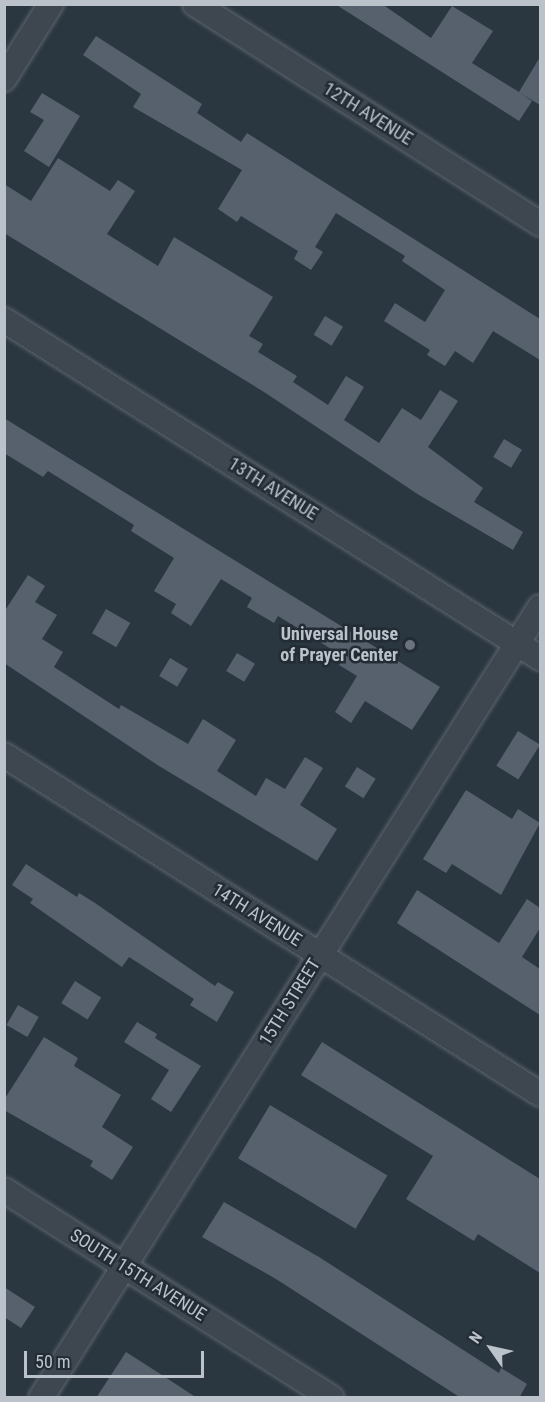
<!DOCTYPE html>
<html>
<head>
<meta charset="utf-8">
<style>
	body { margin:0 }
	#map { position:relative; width:545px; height:1402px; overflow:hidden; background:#2a3640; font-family:"Roboto Condensed",sans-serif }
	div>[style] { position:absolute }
	.building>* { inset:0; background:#56616d; transform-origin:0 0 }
	.roads { filter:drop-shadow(0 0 2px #5c656d) drop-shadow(0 0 2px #5c656d) }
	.street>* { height:24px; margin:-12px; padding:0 12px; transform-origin:12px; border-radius:12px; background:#3e4750 }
	.dots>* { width:16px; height:16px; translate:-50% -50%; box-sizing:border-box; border:3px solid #232c35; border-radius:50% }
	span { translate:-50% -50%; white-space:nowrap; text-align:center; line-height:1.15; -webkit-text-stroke:5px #232c35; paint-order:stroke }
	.street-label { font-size:18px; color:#bbc2ca }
	.poi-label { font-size:18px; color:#bbc2ca; font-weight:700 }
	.right { translate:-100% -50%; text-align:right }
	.frame { position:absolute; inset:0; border:6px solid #bbc2ca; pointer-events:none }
	.north { position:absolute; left:461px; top:1318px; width:60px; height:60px; -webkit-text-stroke:4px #232c35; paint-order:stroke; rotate:304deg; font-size:16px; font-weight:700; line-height:24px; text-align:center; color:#bbc2ca }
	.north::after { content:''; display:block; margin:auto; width:21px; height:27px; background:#bbc2ca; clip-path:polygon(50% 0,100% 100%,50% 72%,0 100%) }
	.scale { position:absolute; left:24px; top:1351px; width:180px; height:27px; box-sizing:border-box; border:3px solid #bbc2ca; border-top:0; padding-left:8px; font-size:18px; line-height:21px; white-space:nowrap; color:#bbc2ca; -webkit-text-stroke:4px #232c35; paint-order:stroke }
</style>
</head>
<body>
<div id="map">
	<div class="building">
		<div style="clip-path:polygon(335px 4px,382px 4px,431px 38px,452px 6px,493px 31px,472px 63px,519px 92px,540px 57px,540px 105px,520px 93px,532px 101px,519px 121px)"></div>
		<div style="clip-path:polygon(96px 36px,202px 104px,197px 113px,241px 142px,247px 133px,540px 319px,540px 360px,493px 331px,473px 363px,455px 351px,445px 366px,427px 355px,430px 350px,384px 321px,395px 303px,425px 322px,445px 290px,402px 261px,405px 256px,336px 213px,315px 247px,323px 252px,311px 270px,294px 259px,298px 251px,241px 216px,237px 222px,218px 209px,242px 170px,133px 107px,141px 94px,83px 55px)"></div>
		<div style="clip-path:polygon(42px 93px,80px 116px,49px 167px,24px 151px,44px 120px,30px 112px)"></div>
		<div style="clip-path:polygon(58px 158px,110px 191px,118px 180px,135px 191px,107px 234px,158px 266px,174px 237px,273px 297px,249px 336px,263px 344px,258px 352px,297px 376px,293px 382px,328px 405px,346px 376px,364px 387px,344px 420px,379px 443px,402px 408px,421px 420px,440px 390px,458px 401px,428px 447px,483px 488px,474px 502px,523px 532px,513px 550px,419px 495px,264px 392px,4px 233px,4px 184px,31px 201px)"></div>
		<div style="left:325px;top:316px;width:21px;height:22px;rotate:31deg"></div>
		<div style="clip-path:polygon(4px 418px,440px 687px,412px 730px,365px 701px,351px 723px,335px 712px,357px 676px,339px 665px,344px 657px,278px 616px,274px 623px,247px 607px,252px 598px,221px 579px,191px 626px,171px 613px,176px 604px,154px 591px,174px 558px,131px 531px,134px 525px,48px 471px,43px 477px,4px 453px)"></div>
		<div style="left:504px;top:439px;width:21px;height:21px;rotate:31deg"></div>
		<div style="clip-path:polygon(28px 575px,45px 586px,35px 602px,57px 615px,42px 639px,63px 652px,54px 667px,119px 709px,121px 705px,188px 744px,203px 719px,236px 740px,217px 771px,256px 796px,266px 778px,285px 789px,305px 757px,323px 768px,300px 805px,337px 829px,317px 861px,159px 766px,4px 663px,4px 612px)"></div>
		<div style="left:106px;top:609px;width:28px;height:28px;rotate:30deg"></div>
		<div style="left:237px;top:653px;width:21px;height:21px;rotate:31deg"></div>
		<div style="left:170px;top:658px;width:21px;height:21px;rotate:31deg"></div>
		<div style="left:518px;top:731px;width:26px;height:41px;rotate:32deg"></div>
		<div style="left:357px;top:767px;width:22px;height:23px;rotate:32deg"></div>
		<div style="clip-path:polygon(466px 790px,512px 819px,518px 809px,540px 823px,501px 895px,452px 864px,446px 873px,423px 859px)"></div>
		<div style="clip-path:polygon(26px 864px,77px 897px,79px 893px,95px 903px,215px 986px,218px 982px,234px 992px,217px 1022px,190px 1005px,194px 999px,129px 957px,122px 967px,30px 903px,33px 899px,12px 885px)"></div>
		<div style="clip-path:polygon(417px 890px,499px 943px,527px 899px,540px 908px,540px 928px,522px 957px,540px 969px,540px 1015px,397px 923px)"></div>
		<div style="left:75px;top:981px;width:31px;height:26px;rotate:32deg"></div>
		<div style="left:18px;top:1005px;width:24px;height:23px;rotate:30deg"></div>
		<div style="clip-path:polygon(137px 1022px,157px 1034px,155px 1038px,201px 1066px,171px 1112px,151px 1099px,169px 1070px,124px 1042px)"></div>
		<div style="clip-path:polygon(44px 1037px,78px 1058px,74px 1066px,121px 1095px,102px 1127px,133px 1147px,112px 1180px,90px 1166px,93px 1161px,4px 1110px,4px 1100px)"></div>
		<div style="clip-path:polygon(322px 1042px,540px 1179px,540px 1273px,478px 1234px,474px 1241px,406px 1199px,433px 1156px,301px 1075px)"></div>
		<div style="left:270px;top:1105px;width:137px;height:62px;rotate:31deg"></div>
		<div style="clip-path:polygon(224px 1202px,319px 1257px,499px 1373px,501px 1368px,527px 1384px,519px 1398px,461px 1398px,276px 1279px,202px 1237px)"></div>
		<div style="clip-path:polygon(4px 1287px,35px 1307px,21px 1328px,4px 1317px)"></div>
		<div style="clip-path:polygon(126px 1352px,165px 1377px,197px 1398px,96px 1398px)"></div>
	</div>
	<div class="roads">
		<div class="street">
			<div style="left:195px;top:4px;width:409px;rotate:32.5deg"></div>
			<div style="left:4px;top:79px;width:89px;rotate:-57.9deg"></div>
			<div style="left:4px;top:320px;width:634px;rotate:32.24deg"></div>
			<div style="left:4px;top:755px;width:634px;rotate:32.31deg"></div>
			<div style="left:4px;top:1190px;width:388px;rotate:32.4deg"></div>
			<div style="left:41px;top:1398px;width:935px;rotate:-57.75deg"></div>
		</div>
	</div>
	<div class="dots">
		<div style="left:410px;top:645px;background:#6b7280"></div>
	</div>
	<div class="street-label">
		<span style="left:368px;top:114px;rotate:32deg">12TH AVENUE</span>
		<span style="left:273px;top:489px;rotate:32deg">13TH AVENUE</span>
		<span style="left:257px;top:915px;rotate:32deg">14TH AVENUE</span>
		<span style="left:290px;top:1002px;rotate:-58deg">15TH STREET</span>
		<span style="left:138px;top:1275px;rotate:32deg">SOUTH 15TH AVENUE</span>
	</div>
	<div class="poi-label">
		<span class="right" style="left:398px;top:645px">Universal House<br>of Prayer Center</span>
	</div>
	<div class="frame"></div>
	<div class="north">N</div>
	<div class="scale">50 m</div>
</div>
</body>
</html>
